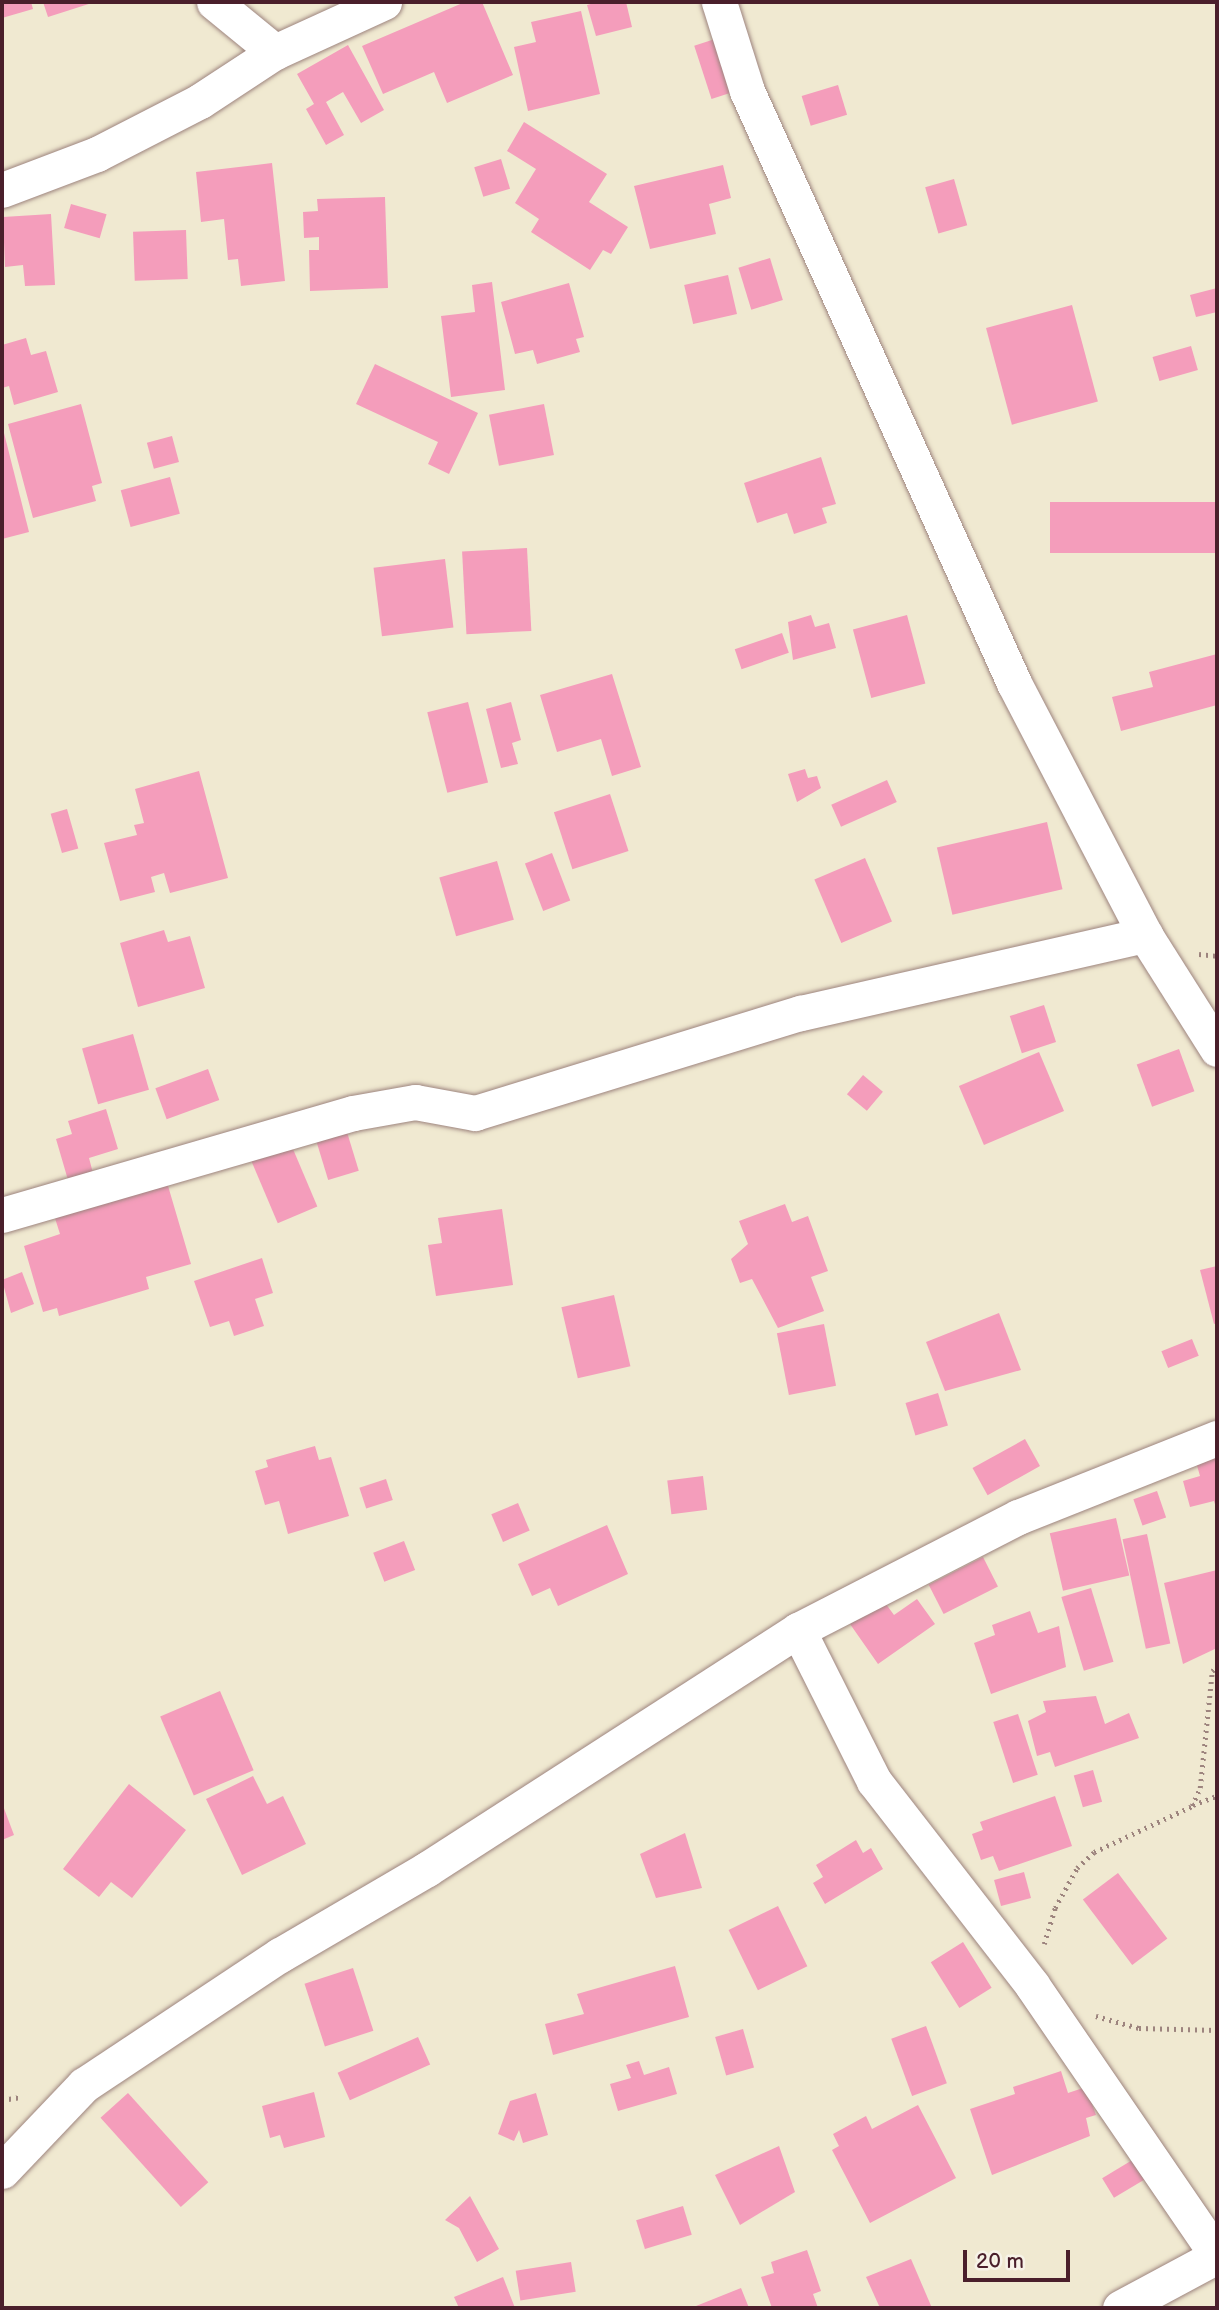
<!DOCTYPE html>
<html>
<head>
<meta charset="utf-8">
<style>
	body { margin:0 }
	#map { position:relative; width:1219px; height:2310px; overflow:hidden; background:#f0e9d1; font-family:"Balsamiq Sans",sans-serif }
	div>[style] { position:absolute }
	.building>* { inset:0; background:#f49dbb; transform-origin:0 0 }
	.path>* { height:4.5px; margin-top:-2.25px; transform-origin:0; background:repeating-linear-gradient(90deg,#9d847e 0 2px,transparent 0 7px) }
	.roads { filter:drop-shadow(0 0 2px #9d847e) drop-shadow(0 0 2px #9d847e) }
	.minor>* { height:35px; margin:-17.5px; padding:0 17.5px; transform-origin:17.5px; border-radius:17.5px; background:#fff }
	span { translate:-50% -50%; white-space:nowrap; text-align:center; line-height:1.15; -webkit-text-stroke:6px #f7f3e8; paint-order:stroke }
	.frame { position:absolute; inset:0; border:4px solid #4a1f2b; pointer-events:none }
	.scale { position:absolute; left:963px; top:2250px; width:107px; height:32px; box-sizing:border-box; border:4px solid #4a1f2b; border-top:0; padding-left:9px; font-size:21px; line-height:24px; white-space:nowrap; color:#4a1f2b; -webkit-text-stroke:5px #f7f3e8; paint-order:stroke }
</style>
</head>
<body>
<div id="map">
	<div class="building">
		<div style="clip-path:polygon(2px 2px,31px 2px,33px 9px,2px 18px)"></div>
		<div style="clip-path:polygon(43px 2px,95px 2px,48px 17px)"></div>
		<div style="clip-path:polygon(465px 2px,482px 2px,513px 75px,447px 103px,434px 72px,383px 94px,362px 46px)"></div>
		<div style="clip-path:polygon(598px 2px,626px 2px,632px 27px,596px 36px,587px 5px)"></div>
		<div style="clip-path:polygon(581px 11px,600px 94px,528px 111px,514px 47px,536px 42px,531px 22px)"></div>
		<div style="left:718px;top:38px;width:56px;height:25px;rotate:72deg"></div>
		<div style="clip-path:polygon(348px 45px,384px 110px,361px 123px,343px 92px,326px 102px,344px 135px,326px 145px,306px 109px,314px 104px,297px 74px)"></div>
		<div style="left:838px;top:85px;width:31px;height:38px;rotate:73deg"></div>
		<div style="clip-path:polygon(524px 122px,607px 174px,589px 202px,628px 227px,611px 254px,603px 250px,590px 270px,531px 232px,539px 219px,515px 203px,536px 169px,507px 151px)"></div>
		<div style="left:501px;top:159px;width:31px;height:28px;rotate:73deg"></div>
		<div style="clip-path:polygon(272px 163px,285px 281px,241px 286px,238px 259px,228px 260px,224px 219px,201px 222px,196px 172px)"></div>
		<div style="clip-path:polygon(723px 165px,731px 198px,709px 204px,716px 234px,650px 249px,634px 186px)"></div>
		<div style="left:954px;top:179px;width:48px;height:30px;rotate:74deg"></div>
		<div style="clip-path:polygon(385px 197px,388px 288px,310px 291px,309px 250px,319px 250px,319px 237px,304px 238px,303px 212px,318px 211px,317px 199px)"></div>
		<div style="left:71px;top:204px;width:37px;height:25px;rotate:16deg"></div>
		<div style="clip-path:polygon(51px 214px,55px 285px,25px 286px,23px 265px,5px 267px,3px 217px)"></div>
		<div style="left:186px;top:230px;width:49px;height:53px;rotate:88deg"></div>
		<div style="left:770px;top:258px;width:44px;height:33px;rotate:73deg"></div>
		<div style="left:728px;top:275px;width:40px;height:45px;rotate:77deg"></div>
		<div style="clip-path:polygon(492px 282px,505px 390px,451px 397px,441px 316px,475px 312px,472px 285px)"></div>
		<div style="clip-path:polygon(569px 283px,584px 337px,576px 339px,580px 352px,537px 364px,533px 350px,515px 354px,501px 302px)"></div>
		<div style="clip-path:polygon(1217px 288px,1217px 312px,1196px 317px,1190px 295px)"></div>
		<div style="left:1072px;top:305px;width:100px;height:89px;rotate:75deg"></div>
		<div style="clip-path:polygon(26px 338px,31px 355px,46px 351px,58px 392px,14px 405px,9px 386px,2px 388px,2px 345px)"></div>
		<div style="left:1191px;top:346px;width:25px;height:40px;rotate:74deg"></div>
		<div style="clip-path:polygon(375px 364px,478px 413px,449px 474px,428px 464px,438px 442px,356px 404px)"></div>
		<div style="clip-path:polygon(81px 404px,102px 483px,92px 486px,96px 501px,33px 518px,8px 424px)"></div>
		<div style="left:544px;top:404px;width:52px;height:56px;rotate:79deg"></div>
		<div style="clip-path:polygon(3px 429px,29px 532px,2px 539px,2px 430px)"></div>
		<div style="left:172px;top:436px;width:27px;height:26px;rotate:75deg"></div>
		<div style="clip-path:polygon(821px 457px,836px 504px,822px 508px,827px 523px,794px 534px,787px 513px,757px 523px,744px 483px)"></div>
		<div style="left:170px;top:477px;width:38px;height:51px;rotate:75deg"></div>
		<div style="left:1217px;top:502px;width:51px;height:167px;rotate:90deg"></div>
		<div style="left:527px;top:548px;width:83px;height:65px;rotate:87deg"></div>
		<div style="left:445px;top:559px;width:69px;height:72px;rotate:83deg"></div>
		<div style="clip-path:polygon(811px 615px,815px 627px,829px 623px,836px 648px,793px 660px,788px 622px)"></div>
		<div style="left:907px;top:615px;width:71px;height:56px;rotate:75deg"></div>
		<div style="left:782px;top:633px;width:21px;height:50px;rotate:71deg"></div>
		<div style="clip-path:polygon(1217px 654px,1217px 705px,1121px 731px,1112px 697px,1153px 687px,1149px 672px)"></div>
		<div style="clip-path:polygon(612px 674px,641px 767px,612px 776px,601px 739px,557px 752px,540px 695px)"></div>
		<div style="left:468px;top:702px;width:83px;height:42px;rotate:76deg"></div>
		<div style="clip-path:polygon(511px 702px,521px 740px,512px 743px,518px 764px,501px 768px,486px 709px)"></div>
		<div style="clip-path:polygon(805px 769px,808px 778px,817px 776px,821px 788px,797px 802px,788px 774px)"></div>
		<div style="clip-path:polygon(199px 771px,228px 878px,170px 893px,164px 873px,151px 877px,155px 892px,120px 901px,104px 843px,137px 835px,134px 825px,144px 823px,135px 789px)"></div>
		<div style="left:887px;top:780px;width:24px;height:61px;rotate:66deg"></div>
		<div style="left:610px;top:794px;width:60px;height:59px;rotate:72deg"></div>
		<div style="left:67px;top:809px;width:41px;height:17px;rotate:74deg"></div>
		<div style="left:1047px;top:822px;width:69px;height:113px;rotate:77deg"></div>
		<div style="left:552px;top:853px;width:51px;height:29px;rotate:69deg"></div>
		<div style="left:865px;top:858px;width:69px;height:55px;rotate:67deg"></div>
		<div style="left:497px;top:861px;width:61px;height:60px;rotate:74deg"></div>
		<div style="clip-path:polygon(164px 930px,168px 942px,190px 936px,205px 988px,138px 1007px,120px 943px)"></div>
		<div style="left:1044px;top:1005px;width:39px;height:36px;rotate:72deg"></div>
		<div style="left:133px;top:1034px;width:58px;height:53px;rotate:74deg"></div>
		<div style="left:1179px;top:1049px;width:45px;height:45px;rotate:70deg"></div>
		<div style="left:1039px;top:1052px;width:64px;height:87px;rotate:67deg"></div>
		<div style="left:208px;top:1069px;width:33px;height:56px;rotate:70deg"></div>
		<div style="left:863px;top:1075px;width:26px;height:25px;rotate:40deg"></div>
		<div style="clip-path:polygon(106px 1109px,118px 1149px,89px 1158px,93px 1173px,68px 1180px,56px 1139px,72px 1134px,68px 1121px)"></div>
		<div style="left:343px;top:1119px;width:54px;height:32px;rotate:73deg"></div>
		<div style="left:290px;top:1142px;width:70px;height:43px;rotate:67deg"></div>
		<div style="clip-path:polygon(166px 1179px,191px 1264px,146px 1277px,149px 1289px,59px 1316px,57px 1308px,43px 1312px,24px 1246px,60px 1234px,53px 1212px)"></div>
		<div style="clip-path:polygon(785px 1204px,792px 1222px,808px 1216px,828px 1271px,811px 1277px,824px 1311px,778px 1328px,752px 1279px,740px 1283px,731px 1259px,748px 1244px,739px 1221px)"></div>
		<div style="clip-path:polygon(502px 1209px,513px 1285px,436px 1296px,428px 1245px,442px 1243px,438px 1218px)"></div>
		<div style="clip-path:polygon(262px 1258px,273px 1293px,255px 1299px,264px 1326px,234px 1336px,229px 1321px,210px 1327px,194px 1281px)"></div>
		<div style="clip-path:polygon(1217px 1266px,1217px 1323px,1214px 1324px,1200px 1270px)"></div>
		<div style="clip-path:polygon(22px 1272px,34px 1304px,11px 1313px,2px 1280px)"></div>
		<div style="left:614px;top:1295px;width:73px;height:54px;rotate:77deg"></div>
		<div style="clip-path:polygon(999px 1313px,1021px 1370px,945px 1391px,926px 1342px)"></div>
		<div style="left:824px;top:1324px;width:63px;height:48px;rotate:79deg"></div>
		<div style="left:1192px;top:1339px;width:18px;height:33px;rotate:68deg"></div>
		<div style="left:938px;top:1393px;width:34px;height:34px;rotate:73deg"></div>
		<div style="left:1025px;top:1439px;width:31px;height:60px;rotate:61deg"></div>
		<div style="clip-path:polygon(315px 1446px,319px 1460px,331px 1457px,349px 1516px,288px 1534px,279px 1501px,265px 1505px,255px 1471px,268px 1467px,266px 1460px)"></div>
		<div style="clip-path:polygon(1217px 1456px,1217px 1511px,1214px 1501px,1190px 1507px,1183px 1481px,1200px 1476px,1196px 1462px)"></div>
		<div style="left:703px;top:1476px;width:34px;height:36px;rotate:83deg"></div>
		<div style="left:386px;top:1479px;width:22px;height:28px;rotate:72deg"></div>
		<div style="left:1157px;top:1491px;width:28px;height:25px;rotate:71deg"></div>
		<div style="left:518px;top:1503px;width:30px;height:29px;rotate:67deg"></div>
		<div style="left:1116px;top:1518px;width:59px;height:68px;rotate:77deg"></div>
		<div style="clip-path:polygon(607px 1525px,628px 1574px,558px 1606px,550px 1588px,532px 1596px,518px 1564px)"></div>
		<div style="left:1147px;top:1534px;width:112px;height:25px;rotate:78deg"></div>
		<div style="left:404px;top:1541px;width:31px;height:33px;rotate:69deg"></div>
		<div style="left:983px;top:1557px;width:33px;height:61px;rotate:63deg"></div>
		<div style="clip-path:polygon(1217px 1570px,1217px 1648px,1183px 1664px,1164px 1583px)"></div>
		<div style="left:1091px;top:1588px;width:77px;height:31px;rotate:73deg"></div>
		<div style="clip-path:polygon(917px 1599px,935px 1624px,878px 1664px,850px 1624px,883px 1600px,894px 1615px)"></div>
		<div style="clip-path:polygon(1030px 1611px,1038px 1633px,1059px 1626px,1066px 1667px,991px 1694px,974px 1643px,995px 1635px,992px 1625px)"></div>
		<div style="left:220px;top:1691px;width:86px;height:65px;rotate:67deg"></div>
		<div style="clip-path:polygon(1096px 1696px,1105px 1724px,1129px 1713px,1139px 1738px,1055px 1767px,1050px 1752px,1037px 1756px,1028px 1721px,1046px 1712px,1043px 1701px)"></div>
		<div style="left:1018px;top:1714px;width:64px;height:26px;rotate:72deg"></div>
		<div style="left:1093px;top:1770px;width:33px;height:20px;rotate:74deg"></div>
		<div style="clip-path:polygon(253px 1776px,267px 1804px,283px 1796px,306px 1844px,242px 1875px,206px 1799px)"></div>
		<div style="clip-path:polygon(129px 1784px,186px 1830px,132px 1898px,111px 1882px,99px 1897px,63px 1869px)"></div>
		<div style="clip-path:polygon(1055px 1796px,1072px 1846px,999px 1871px,993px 1856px,981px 1860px,972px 1834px,983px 1830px,980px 1822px)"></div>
		<div style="clip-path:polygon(2px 1803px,14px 1835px,2px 1840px)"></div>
		<div style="clip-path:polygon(685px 1833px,702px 1888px,656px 1898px,640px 1854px)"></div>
		<div style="clip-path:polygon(856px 1840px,863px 1853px,871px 1848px,883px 1869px,825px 1904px,813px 1883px,823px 1877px,816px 1865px)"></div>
		<div style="left:1024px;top:1872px;width:27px;height:31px;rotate:75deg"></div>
		<div style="left:1118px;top:1873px;width:82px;height:44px;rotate:53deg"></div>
		<div style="left:778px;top:1906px;width:67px;height:55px;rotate:64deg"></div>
		<div style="left:963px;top:1942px;width:54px;height:38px;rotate:58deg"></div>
		<div style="clip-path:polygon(675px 1966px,689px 2017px,553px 2055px,545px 2024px,584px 2014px,577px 1994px)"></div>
		<div style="left:353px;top:1968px;width:66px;height:51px;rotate:72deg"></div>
		<div style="left:926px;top:2026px;width:61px;height:37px;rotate:70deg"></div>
		<div style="left:743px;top:2029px;width:40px;height:29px;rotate:74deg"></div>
		<div style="left:418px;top:2037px;width:30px;height:88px;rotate:66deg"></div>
		<div style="clip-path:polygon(639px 2061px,644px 2075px,669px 2067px,677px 2094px,618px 2111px,610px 2084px,631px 2078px,626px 2065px)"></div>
		<div style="clip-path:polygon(1061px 2071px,1068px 2093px,1086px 2087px,1096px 2115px,1086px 2118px,1090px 2136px,992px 2175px,970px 2109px,1015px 2094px,1013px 2087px)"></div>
		<div style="clip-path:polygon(314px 2092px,325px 2137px,284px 2148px,280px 2135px,270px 2138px,262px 2106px)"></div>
		<div style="left:128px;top:2093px;width:120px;height:37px;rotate:48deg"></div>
		<div style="clip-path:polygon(536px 2093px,548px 2135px,523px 2143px,519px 2130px,514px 2141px,498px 2134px,510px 2101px)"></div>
		<div style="clip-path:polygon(918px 2105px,956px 2178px,870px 2223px,832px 2150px,839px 2146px,833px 2134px,866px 2116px,872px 2129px)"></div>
		<div style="clip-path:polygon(779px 2146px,795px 2192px,740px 2225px,715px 2175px)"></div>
		<div style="left:1139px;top:2156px;width:23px;height:43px;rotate:59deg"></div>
		<div style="clip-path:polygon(470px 2196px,499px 2249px,477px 2262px,459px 2228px,445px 2220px)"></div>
		<div style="left:683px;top:2206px;width:30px;height:49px;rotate:73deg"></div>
		<div style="clip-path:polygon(807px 2250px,821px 2291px,813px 2294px,818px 2308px,772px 2308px,761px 2277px,774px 2273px,771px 2262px)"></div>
		<div style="clip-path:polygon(911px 2259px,932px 2308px,880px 2308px,866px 2277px)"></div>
		<div style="left:571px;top:2262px;width:30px;height:56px;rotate:81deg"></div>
		<div style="clip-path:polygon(503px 2277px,515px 2308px,459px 2308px,454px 2297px)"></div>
		<div style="clip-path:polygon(741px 2288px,749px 2308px,691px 2308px)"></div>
	</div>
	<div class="path">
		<div style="left:1199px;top:954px;width:18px;rotate:6deg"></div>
		<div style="left:1193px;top:1805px;width:26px;rotate:-21deg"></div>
		<div style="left:1044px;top:1944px;width:38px;rotate:-73deg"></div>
		<div style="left:1055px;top:1908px;width:46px;rotate:-61.2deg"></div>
		<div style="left:1077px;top:1868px;width:23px;rotate:-43deg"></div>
		<div style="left:1094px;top:1852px;width:108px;rotate:-25.1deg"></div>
		<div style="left:1192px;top:1806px;width:20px;rotate:-66deg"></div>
		<div style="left:1200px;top:1788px;width:118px;rotate:-84.1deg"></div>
		<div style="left:1212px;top:1671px;width:6px;rotate:-39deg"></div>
		<div style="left:1096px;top:2016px;width:45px;rotate:15.6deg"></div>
		<div style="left:1139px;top:2028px;width:78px;rotate:1.5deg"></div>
		<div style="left:2px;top:2100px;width:19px;rotate:-9deg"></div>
	</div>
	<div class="roads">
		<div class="minor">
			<div style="left:214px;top:2px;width:79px;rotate:39.3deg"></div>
			<div style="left:719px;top:2px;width:93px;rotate:72.5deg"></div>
			<div style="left:747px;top:91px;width:649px;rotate:65.72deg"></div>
			<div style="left:1014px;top:683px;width:284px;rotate:62.5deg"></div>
			<div style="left:1145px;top:935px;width:135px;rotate:57.7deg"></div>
			<div style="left:2px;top:190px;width:102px;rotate:-20.8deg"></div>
			<div style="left:97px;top:154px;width:116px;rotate:-27.2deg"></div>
			<div style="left:200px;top:101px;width:90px;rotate:-33.2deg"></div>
			<div style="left:275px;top:52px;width:120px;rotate:-24.6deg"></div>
			<div style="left:2px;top:1215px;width:366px;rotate:-16.2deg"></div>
			<div style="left:353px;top:1113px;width:63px;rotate:-10.1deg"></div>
			<div style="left:415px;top:1102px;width:61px;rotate:10.4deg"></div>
			<div style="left:475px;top:1113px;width:341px;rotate:-17.1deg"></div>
			<div style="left:801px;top:1013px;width:353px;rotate:-12.8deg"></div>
			<div style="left:798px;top:1630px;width:169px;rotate:63.3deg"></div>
			<div style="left:874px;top:1781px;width:258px;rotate:52.2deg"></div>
			<div style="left:1032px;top:1985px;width:327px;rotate:55.6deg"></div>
			<div style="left:2px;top:2171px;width:119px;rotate:-46.4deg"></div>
			<div style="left:84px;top:2085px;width:235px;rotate:-33.6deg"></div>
			<div style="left:280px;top:1955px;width:170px;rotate:-30.3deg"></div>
			<div style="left:427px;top:1869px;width:441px;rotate:-32.8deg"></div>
			<div style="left:798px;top:1630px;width:247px;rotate:-27.2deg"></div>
			<div style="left:1018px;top:1517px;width:214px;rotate:-21.7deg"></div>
			<div style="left:1120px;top:2308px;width:110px;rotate:-28.2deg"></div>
		</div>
	</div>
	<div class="frame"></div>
	<div class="scale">20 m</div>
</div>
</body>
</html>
